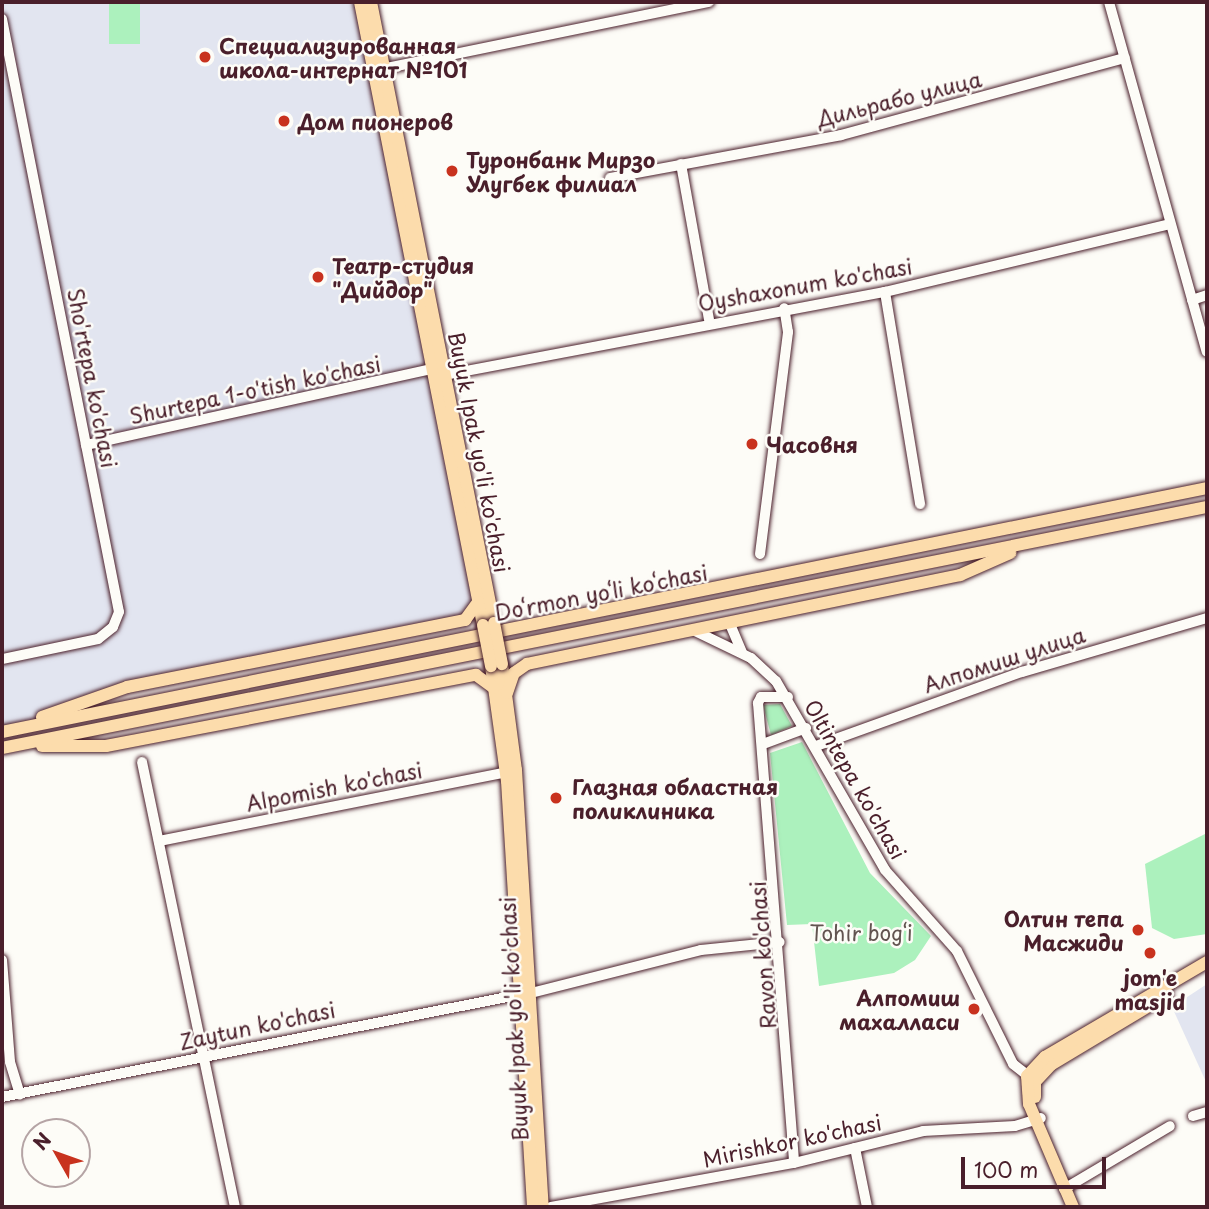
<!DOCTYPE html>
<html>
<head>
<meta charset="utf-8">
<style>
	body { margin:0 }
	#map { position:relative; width:1209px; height:1209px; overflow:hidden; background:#fdfcf7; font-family:"Playpen Sans",sans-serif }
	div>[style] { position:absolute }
	.built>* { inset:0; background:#e2e5f0 }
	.green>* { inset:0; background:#acf1bd; transform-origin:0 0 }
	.roads { filter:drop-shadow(0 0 2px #4a1f2b) drop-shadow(0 0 2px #4a1f2b) }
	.minor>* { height:10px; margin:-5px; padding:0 5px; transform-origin:5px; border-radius:5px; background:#fdfcf7 }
	.major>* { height:12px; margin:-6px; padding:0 6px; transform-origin:6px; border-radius:6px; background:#fcdcac }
	.bridges { filter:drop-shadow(0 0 2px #4a1f2b) drop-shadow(0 0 2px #4a1f2b) }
	.major-bridge>* { height:12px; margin:-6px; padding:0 6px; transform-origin:6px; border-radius:6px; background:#fcdcac }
	.dots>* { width:19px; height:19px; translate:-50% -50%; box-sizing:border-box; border:4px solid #fdfcf7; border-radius:50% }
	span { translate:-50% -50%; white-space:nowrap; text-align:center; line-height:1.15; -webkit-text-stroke:5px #fdfcf7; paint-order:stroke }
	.poi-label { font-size:21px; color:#4a1f2b; font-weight:700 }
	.left { translate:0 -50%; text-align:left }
	.right { translate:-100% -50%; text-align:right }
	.street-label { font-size:21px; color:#4a1f2b }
	.park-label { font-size:21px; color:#625450 }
	.frame { position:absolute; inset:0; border:4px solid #4a1f2b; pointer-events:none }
	.north { position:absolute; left:21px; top:1118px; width:70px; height:70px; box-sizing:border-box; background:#fdfcf7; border:2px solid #b5a4a5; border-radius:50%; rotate:310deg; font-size:19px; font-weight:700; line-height:28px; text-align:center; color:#4a1f2b }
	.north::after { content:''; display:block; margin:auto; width:24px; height:32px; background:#c8321e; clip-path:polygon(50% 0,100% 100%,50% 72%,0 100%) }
	.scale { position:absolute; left:961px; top:1157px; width:145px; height:32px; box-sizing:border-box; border:4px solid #4a1f2b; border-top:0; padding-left:9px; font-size:21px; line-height:24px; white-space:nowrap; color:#4a1f2b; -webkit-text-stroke:5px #fdfcf7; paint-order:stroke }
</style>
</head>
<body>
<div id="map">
	<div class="built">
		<div style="clip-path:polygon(2px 2px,360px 2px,478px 598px,473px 615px,127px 687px,2px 732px)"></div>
		<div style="clip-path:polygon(1207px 984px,1207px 1084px,1172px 1007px)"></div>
	</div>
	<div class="green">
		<div style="left:109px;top:2px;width:31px;height:42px"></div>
		<div style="clip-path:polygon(780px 704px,792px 726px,771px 735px,763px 705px)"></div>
		<div style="clip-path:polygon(802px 742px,870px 873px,931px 936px,915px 960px,894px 973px,819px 986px,812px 924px,787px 925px,770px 753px)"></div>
		<div style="clip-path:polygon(1207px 833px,1207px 934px,1174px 939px,1152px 928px,1145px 864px)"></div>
	</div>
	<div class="roads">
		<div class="minor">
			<div style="left:1109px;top:2px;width:363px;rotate:74.4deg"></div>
			<div style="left:2px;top:19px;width:604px;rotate:78.84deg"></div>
			<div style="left:119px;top:612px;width:16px;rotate:112deg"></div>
			<div style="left:113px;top:627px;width:19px;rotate:141deg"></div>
			<div style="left:98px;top:639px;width:98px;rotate:168.2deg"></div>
			<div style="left:377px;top:70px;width:339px;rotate:-11.6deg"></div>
			<div style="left:681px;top:164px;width:158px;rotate:79.8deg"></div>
			<div style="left:610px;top:178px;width:235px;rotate:-10.5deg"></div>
			<div style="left:841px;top:135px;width:294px;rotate:-15.2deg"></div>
			<div style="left:885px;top:292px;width:215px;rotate:80.6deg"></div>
			<div style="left:1192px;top:300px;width:16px;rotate:-18deg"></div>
			<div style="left:445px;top:375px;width:448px;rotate:-10.7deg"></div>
			<div style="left:885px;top:292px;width:293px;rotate:-13.4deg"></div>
			<div style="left:86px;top:445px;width:354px;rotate:-12.4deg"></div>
			<div style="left:760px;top:554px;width:224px;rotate:-82.8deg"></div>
			<div style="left:788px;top:332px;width:24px;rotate:-99deg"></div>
			<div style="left:730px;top:624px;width:30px;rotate:67deg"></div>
			<div style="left:695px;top:631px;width:62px;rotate:25.7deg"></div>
			<div style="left:751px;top:658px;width:34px;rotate:43deg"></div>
			<div style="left:776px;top:681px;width:218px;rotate:60deg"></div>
			<div style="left:885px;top:870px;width:108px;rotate:48.4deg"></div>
			<div style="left:957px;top:951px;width:126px;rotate:63.6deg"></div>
			<div style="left:1013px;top:1064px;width:24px;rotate:38deg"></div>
			<div style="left:788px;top:697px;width:27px;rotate:180deg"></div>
			<div style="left:761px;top:697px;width:7px;rotate:117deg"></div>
			<div style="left:758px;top:703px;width:461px;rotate:85.5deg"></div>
			<div style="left:763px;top:744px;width:46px;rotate:-20.4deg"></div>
			<div style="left:816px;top:746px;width:219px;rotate:-19.8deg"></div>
			<div style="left:1022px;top:672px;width:193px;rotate:-16.3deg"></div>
			<div style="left:142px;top:762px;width:455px;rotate:78.2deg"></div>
			<div style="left:159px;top:841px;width:360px;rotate:-11.2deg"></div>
			<div style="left:2px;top:960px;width:102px;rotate:85.5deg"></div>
			<div style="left:10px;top:1062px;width:34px;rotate:73deg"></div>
			<div style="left:531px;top:993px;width:175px;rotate:-14.2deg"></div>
			<div style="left:701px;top:950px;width:79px;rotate:-5.8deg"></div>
			<div style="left:2px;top:1097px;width:530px;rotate:-11.2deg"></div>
			<div style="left:1193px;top:1116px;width:15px;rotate:-16deg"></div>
			<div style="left:855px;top:1148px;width:60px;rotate:78.5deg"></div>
			<div style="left:1064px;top:1189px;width:123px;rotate:-30.7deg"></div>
			<div style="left:551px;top:1207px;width:247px;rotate:-10.3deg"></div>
			<div style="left:794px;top:1163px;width:133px;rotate:-13.9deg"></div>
			<div style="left:923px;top:1131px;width:92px;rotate:-3.1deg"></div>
			<div style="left:1015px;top:1126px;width:27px;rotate:-17deg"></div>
		</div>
		<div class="major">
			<div style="left:360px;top:2px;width:635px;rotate:78.83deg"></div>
			<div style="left:371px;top:2px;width:633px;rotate:78.8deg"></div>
			<div style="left:502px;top:664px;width:107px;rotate:82.5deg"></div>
			<div style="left:516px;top:770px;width:438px;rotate:86.5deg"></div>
			<div style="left:491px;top:666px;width:116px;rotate:82.1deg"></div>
			<div style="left:507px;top:781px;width:427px;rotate:86.5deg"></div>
			<div style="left:507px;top:693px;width:21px;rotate:-71deg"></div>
			<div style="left:514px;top:673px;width:16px;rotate:-35deg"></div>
			<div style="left:527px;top:664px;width:442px;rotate:-11.6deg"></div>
			<div style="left:960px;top:575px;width:55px;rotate:-23.7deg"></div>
			<div style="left:42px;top:717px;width:90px;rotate:-19.4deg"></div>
			<div style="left:127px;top:687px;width:345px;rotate:-11.2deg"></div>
			<div style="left:465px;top:620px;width:22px;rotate:-54deg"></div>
			<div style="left:2px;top:732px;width:1229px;rotate:-11.45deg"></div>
			<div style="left:42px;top:746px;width:64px"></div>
			<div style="left:106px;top:746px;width:377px;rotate:-10.9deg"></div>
			<div style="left:476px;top:675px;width:22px;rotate:36deg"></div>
			<div style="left:2px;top:748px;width:1229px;rotate:-11.31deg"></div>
			<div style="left:1035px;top:1097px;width:15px;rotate:-90deg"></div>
			<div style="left:1035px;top:1082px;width:25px;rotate:-47deg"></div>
			<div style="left:1052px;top:1064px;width:134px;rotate:-31deg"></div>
			<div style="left:1073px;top:1207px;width:112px;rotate:-113.1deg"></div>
			<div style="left:1029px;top:1104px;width:28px;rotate:-94deg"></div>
			<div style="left:1027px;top:1076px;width:26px;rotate:-47deg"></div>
			<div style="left:1045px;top:1057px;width:188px;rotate:-30.4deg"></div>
		</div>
	</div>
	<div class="bridges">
		<div class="major-bridge">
			<div style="left:494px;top:623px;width:42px;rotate:79deg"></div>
			<div style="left:483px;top:625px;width:42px;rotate:79deg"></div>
		</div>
	</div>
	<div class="dots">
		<div style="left:205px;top:57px;background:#c8321e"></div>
		<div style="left:284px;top:121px;background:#c8321e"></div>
		<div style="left:452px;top:171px;background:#c8321e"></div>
		<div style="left:318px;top:277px;background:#c8321e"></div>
		<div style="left:752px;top:444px;background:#c8321e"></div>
		<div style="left:556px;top:798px;background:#c8321e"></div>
		<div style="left:1138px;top:930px;background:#c8321e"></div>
		<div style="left:1150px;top:953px;background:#c8321e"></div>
		<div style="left:974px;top:1009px;background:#c8321e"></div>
	</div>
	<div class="poi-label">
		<span class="left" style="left:219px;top:57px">Специализированная<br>школа-интернат №101</span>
		<span class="left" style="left:298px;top:121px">Дом пионеров</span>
		<span class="left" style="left:466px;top:171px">Туронбанк Мирзо<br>Улугбек филиал</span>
		<span class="left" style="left:332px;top:277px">Театр-студия<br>"Дийдор"</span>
		<span class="left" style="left:766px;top:444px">Часовня</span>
		<span class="left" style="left:572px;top:798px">Глазная областная<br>поликлиника</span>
		<span class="right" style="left:1124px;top:930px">Олтин тепа<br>Масжиди</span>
		<span style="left:1150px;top:989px">jom'e<br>masjid</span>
		<span class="right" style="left:960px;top:1009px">Алпомиш<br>махалласи</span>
	</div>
	<div class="street-label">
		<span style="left:899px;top:98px;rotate:-14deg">Дильрабо улица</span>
		<span style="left:805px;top:284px;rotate:-10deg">Oyshaxonum ko'chasi</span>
		<span style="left:93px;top:378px;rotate:79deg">Sho'rtepa ko'chasi</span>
		<span style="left:255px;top:389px;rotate:-12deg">Shurtepa 1-o'tish ko'chasi</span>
		<span style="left:480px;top:452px;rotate:79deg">Buyuk Ipak yo'li ko'chasi</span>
		<span style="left:601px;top:592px;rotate:-11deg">Do‘rmon yo‘li ko‘chasi</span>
		<span style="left:1004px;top:659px;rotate:-18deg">Алпомиш улица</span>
		<span style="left:856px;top:779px;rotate:60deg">Oltintepa ko'chasi</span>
		<span style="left:334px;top:786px;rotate:-11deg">Alpomish ko'chasi</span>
		<span style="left:762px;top:955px;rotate:-94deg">Ravon ko'chasi</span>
		<span style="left:513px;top:1019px;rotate:-93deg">Buyuk Ipak yo'li ko'chasi</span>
		<span style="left:257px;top:1025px;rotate:-12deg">Zaytun ko'chasi</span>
		<span style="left:792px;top:1140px;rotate:-12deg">Mirishkor ko'chasi</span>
	</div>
	<div class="park-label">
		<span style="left:861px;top:932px">Tohir bog‘i</span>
	</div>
	<div class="frame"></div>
	<div class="north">N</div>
	<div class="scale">100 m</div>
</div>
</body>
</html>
